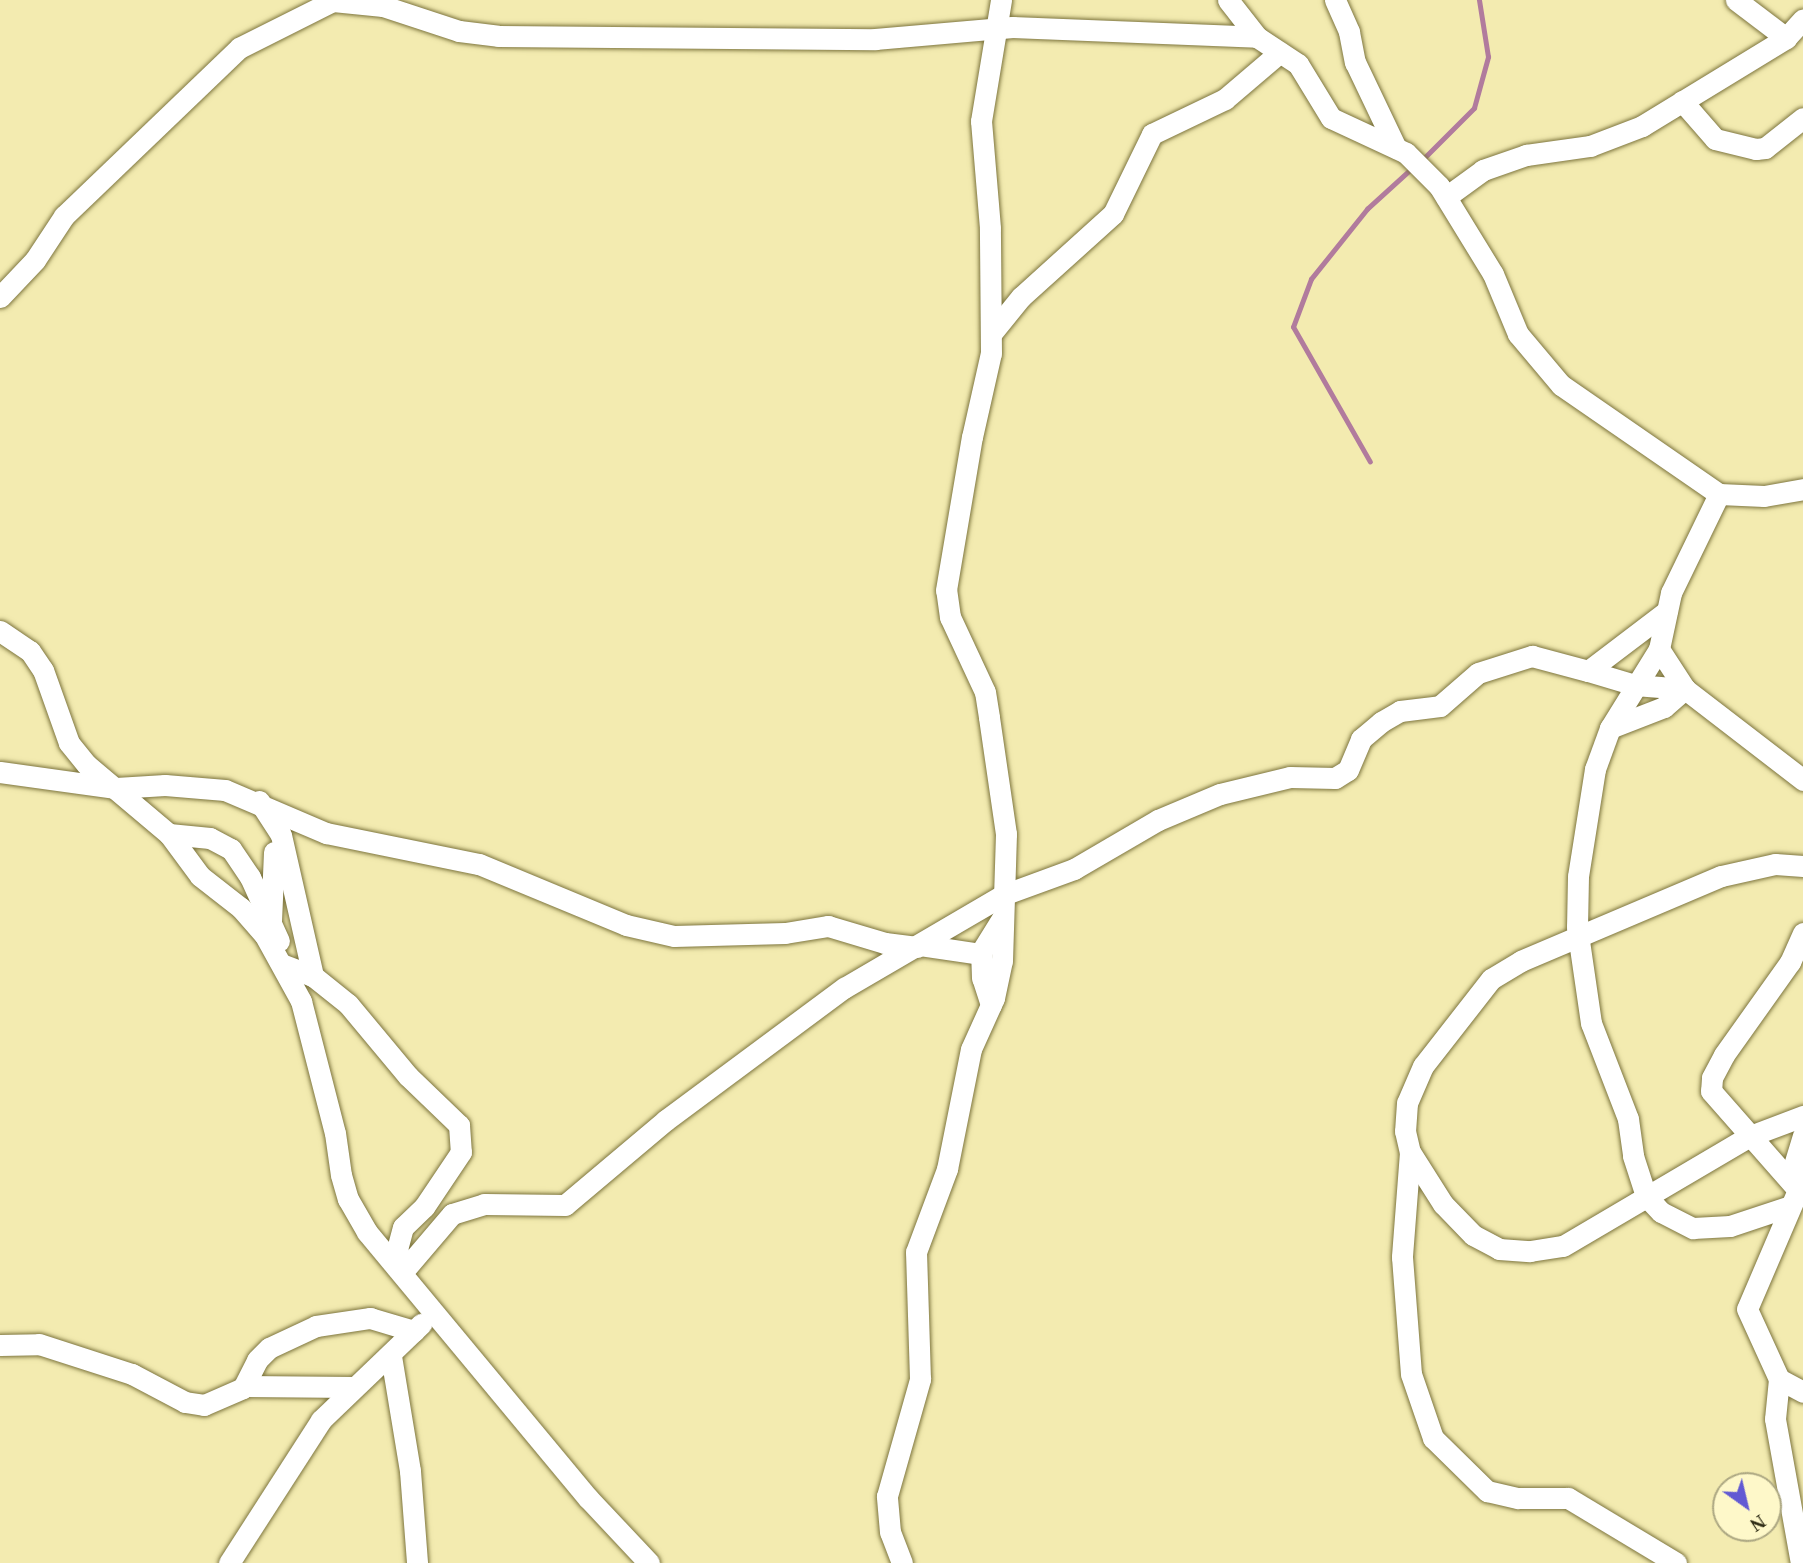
<!DOCTYPE html>
<html>
<head>
<meta charset="utf-8">
<style>
	body { margin:0 }
	#map { position:relative; width:1803px; height:1563px; overflow:hidden; background:#f3ebb0; font-family:"Times New Roman",serif }
	div>[style] { position:absolute }
	.stream>* { height:4.5px; margin:-2.25px; padding:0 2.25px; transform-origin:2.25px; border-radius:2.25px; background:#b17b9d }
	.roads { filter:drop-shadow(0 0 2px #7d753e) drop-shadow(0 0 2px #7d753e) }
	.minor>* { height:21px; margin:-10.5px; padding:0 10.5px; transform-origin:10.5px; border-radius:10.5px; background:#fff }
	span { translate:-50% -50%; white-space:nowrap; text-align:center; line-height:1.15; -webkit-text-stroke:7px #fef8c9; paint-order:stroke }
	.north { position:absolute; left:1712px; top:1472px; width:70px; height:70px; box-sizing:border-box; background:#fef8c9; border:2px solid #aca782; border-radius:50%; rotate:146deg; font-size:19px; font-weight:700; line-height:28px; text-align:center; color:#312e17 }
	.north::after { content:''; display:block; margin:auto; width:24px; height:32px; background:#625ad3; clip-path:polygon(50% 0,100% 100%,50% 72%,0 100%) }
</style>
</head>
<body>
<div id="map">
	<div class="stream">
		<div style="left:1423px;top:159px;width:72px;rotate:-45deg"></div>
		<div style="left:1474px;top:108px;width:53px;rotate:-74.6deg"></div>
		<div style="left:1488px;top:57px;width:58px;rotate:-99deg"></div>
		<div style="left:1370px;top:462px;width:155px;rotate:-119.7deg"></div>
		<div style="left:1293px;top:327px;width:51px;rotate:-69.4deg"></div>
		<div style="left:1311px;top:279px;width:90px;rotate:-51.3deg"></div>
		<div style="left:1367px;top:209px;width:59px;rotate:-42.3deg"></div>
	</div>
	<div class="roads">
		<div class="minor">
			<div style="left:1228px;top:0;width:47px;rotate:51.9deg"></div>
			<div style="left:1257px;top:37px;width:49px;rotate:33.4deg"></div>
			<div style="left:1298px;top:64px;width:63px;rotate:58.6deg"></div>
			<div style="left:1331px;top:118px;width:83px;rotate:25deg"></div>
			<div style="left:1406px;top:153px;width:47px;rotate:45deg"></div>
			<div style="left:1439px;top:186px;width:103px;rotate:58.5deg"></div>
			<div style="left:1493px;top:274px;width:65px;rotate:67.4deg"></div>
			<div style="left:1518px;top:334px;width:67px;rotate:49.9deg"></div>
			<div style="left:1561px;top:385px;width:192px;rotate:34.6deg"></div>
			<div style="left:1719px;top:494px;width:45px;rotate:2.5deg"></div>
			<div style="left:1764px;top:496px;width:40px;rotate:-10deg"></div>
			<div style="left:1335px;top:0;width:35px;rotate:66deg"></div>
			<div style="left:1349px;top:32px;width:31px;rotate:79deg"></div>
			<div style="left:1355px;top:62px;width:95px;rotate:64.5deg"></div>
			<div style="left:1736px;top:0;width:63px;rotate:37.2deg"></div>
			<div style="left:1682px;top:101px;width:50px;rotate:49deg"></div>
			<div style="left:1715px;top:139px;width:42px;rotate:13.7deg"></div>
			<div style="left:1756px;top:149px;width:9px;rotate:-6deg"></div>
			<div style="left:1765px;top:148px;width:48px;rotate:-38.3deg"></div>
			<div style="left:1446px;top:197px;width:46px;rotate:-36.1deg"></div>
			<div style="left:1483px;top:170px;width:46px;rotate:-19.2deg"></div>
			<div style="left:1526px;top:155px;width:65px;rotate:-8deg"></div>
			<div style="left:1590px;top:146px;width:56px;rotate:-21deg"></div>
			<div style="left:1642px;top:126px;width:169px;rotate:-31.4deg"></div>
			<div style="left:1786px;top:38px;width:25px;rotate:-48deg"></div>
			<div style="left:0;top:297px;width:51px;rotate:-46.6deg"></div>
			<div style="left:35px;top:260px;width:53px;rotate:-56.6deg"></div>
			<div style="left:64px;top:216px;width:243px;rotate:-43.8deg"></div>
			<div style="left:239px;top:48px;width:105px;rotate:-26.6deg"></div>
			<div style="left:333px;top:1px;width:50px;rotate:5.7deg"></div>
			<div style="left:383px;top:6px;width:80px;rotate:18.2deg"></div>
			<div style="left:459px;top:31px;width:39px;rotate:7deg"></div>
			<div style="left:498px;top:36px;width:377px;rotate:0.5deg"></div>
			<div style="left:875px;top:39px;width:138px;rotate:-5deg"></div>
			<div style="left:1012px;top:27px;width:245px;rotate:2.3deg"></div>
			<div style="left:991px;top:334px;width:48px;rotate:-51deg"></div>
			<div style="left:1021px;top:297px;width:124px;rotate:-42.1deg"></div>
			<div style="left:1113px;top:214px;width:89px;rotate:-64deg"></div>
			<div style="left:1152px;top:134px;width:81px;rotate:-25.6deg"></div>
			<div style="left:1225px;top:99px;width:72px;rotate:-40.5deg"></div>
			<div style="left:1719px;top:494px;width:110px;rotate:115.9deg"></div>
			<div style="left:1671px;top:593px;width:57px;rotate:102.1deg"></div>
			<div style="left:1659px;top:649px;width:93px;rotate:121.8deg"></div>
			<div style="left:1610px;top:728px;width:44px;rotate:110.1deg"></div>
			<div style="left:1595px;top:769px;width:108px;rotate:99deg"></div>
			<div style="left:1578px;top:876px;width:51px;rotate:91.1deg"></div>
			<div style="left:1577px;top:927px;width:97px;rotate:81.7deg"></div>
			<div style="left:1591px;top:1023px;width:103px;rotate:68.9deg"></div>
			<div style="left:1628px;top:1119px;width:37px;rotate:82deg"></div>
			<div style="left:1633px;top:1156px;width:42px;rotate:72deg"></div>
			<div style="left:1646px;top:1196px;width:22px;rotate:47deg"></div>
			<div style="left:1661px;top:1212px;width:36px;rotate:27deg"></div>
			<div style="left:1693px;top:1228px;width:37px;rotate:-3deg"></div>
			<div style="left:1730px;top:1226px;width:63px;rotate:-18.4deg"></div>
			<div style="left:0;top:631px;width:36px;rotate:34deg"></div>
			<div style="left:30px;top:651px;width:23px;rotate:56deg"></div>
			<div style="left:43px;top:670px;width:77px;rotate:70.4deg"></div>
			<div style="left:69px;top:743px;width:28px;rotate:51deg"></div>
			<div style="left:87px;top:765px;width:107px;rotate:40.1deg"></div>
			<div style="left:169px;top:834px;width:52px;rotate:53.6deg"></div>
			<div style="left:200px;top:876px;width:52px;rotate:38deg"></div>
			<div style="left:241px;top:908px;width:35px;rotate:49deg"></div>
			<div style="left:264px;top:934px;width:77px;rotate:61.1deg"></div>
			<div style="left:301px;top:1001px;width:136px;rotate:75.6deg"></div>
			<div style="left:335px;top:1133px;width:42px;rotate:81.9deg"></div>
			<div style="left:341px;top:1175px;width:25px;rotate:74deg"></div>
			<div style="left:348px;top:1199px;width:38px;rotate:60deg"></div>
			<div style="left:367px;top:1232px;width:346px;rotate:50.3deg"></div>
			<div style="left:588px;top:1498px;width:89px;rotate:46.8deg"></div>
			<div style="left:1659px;top:649px;width:48px;rotate:57deg"></div>
			<div style="left:1685px;top:689px;width:149px;rotate:37.6deg"></div>
			<div style="left:1588px;top:671px;width:49px;rotate:16.6deg"></div>
			<div style="left:1635px;top:685px;width:50px;rotate:4.6deg"></div>
			<div style="left:1610px;top:728px;width:58px;rotate:-21.3deg"></div>
			<div style="left:1664px;top:707px;width:28px;rotate:-41deg"></div>
			<div style="left:0;top:772px;width:117px;rotate:7.9deg"></div>
			<div style="left:116px;top:788px;width:49px;rotate:-3.5deg"></div>
			<div style="left:165px;top:785px;width:60px;rotate:4.8deg"></div>
			<div style="left:225px;top:790px;width:110px;rotate:23.1deg"></div>
			<div style="left:326px;top:833px;width:156px;rotate:11.5deg"></div>
			<div style="left:479px;top:864px;width:159px;rotate:22.5deg"></div>
			<div style="left:626px;top:925px;width:49px;rotate:12.9deg"></div>
			<div style="left:674px;top:936px;width:111px;rotate:-1.5deg"></div>
			<div style="left:785px;top:933px;width:44px;rotate:-9.2deg"></div>
			<div style="left:828px;top:926px;width:59px;rotate:16.6deg"></div>
			<div style="left:885px;top:943px;width:32px;rotate:7deg"></div>
			<div style="left:259px;top:801px;width:40px;rotate:57.1deg"></div>
			<div style="left:281px;top:835px;width:145px;rotate:77.2deg"></div>
			<div style="left:169px;top:834px;width:41px;rotate:5.6deg"></div>
			<div style="left:210px;top:838px;width:24px;rotate:28deg"></div>
			<div style="left:231px;top:849px;width:34px;rotate:56deg"></div>
			<div style="left:250px;top:877px;width:70px;rotate:65.6deg"></div>
			<div style="left:1803px;top:866px;width:28px;rotate:-176deg"></div>
			<div style="left:1775px;top:864px;width:55px;rotate:167.5deg"></div>
			<div style="left:1721px;top:876px;width:217px;rotate:157deg"></div>
			<div style="left:1521px;top:961px;width:35px;rotate:149deg"></div>
			<div style="left:1491px;top:979px;width:110px;rotate:128deg"></div>
			<div style="left:1423px;top:1066px;width:40px;rotate:113.4deg"></div>
			<div style="left:1407px;top:1103px;width:28px;rotate:94deg"></div>
			<div style="left:1405px;top:1131px;width:22px;rotate:77deg"></div>
			<div style="left:1410px;top:1152px;width:62px;rotate:57.6deg"></div>
			<div style="left:1443px;top:1204px;width:43px;rotate:45.9deg"></div>
			<div style="left:1473px;top:1235px;width:30px;rotate:28deg"></div>
			<div style="left:1499px;top:1249px;width:31px;rotate:4deg"></div>
			<div style="left:1530px;top:1251px;width:33px;rotate:-9deg"></div>
			<div style="left:1563px;top:1246px;width:217px;rotate:-30.5deg"></div>
			<div style="left:1750px;top:1136px;width:57px;rotate:-20.7deg"></div>
			<div style="left:271px;top:921px;width:69px;rotate:-87.5deg"></div>
			<div style="left:1803px;top:933px;width:32px;rotate:114deg"></div>
			<div style="left:1790px;top:962px;width:114px;rotate:125.4deg"></div>
			<div style="left:1724px;top:1055px;width:26px;rotate:118deg"></div>
			<div style="left:1712px;top:1078px;width:13px;rotate:94deg"></div>
			<div style="left:1711px;top:1091px;width:132px;rotate:48.7deg"></div>
			<div style="left:1798px;top:1190px;width:129px;rotate:113.2deg"></div>
			<div style="left:1747px;top:1309px;width:77px;rotate:65.4deg"></div>
			<div style="left:1779px;top:1379px;width:27px;rotate:28deg"></div>
			<div style="left:920px;top:945px;width:62px;rotate:8.4deg"></div>
			<div style="left:284px;top:965px;width:31px;rotate:21deg"></div>
			<div style="left:313px;top:976px;width:45px;rotate:38.7deg"></div>
			<div style="left:348px;top:1004px;width:94px;rotate:50.2deg"></div>
			<div style="left:408px;top:1076px;width:71px;rotate:43.9deg"></div>
			<div style="left:459px;top:1125px;width:27px;rotate:86deg"></div>
			<div style="left:461px;top:1152px;width:66px;rotate:123.9deg"></div>
			<div style="left:424px;top:1207px;width:29px;rotate:136deg"></div>
			<div style="left:403px;top:1227px;width:23px;rotate:105deg"></div>
			<div style="left:397px;top:1249px;width:24px;rotate:73deg"></div>
			<div style="left:991px;top:1005px;width:28px;rotate:-108deg"></div>
			<div style="left:982px;top:978px;width:26px;rotate:-92deg"></div>
			<div style="left:981px;top:952px;width:39px;rotate:-58deg"></div>
			<div style="left:1410px;top:1152px;width:105px;rotate:94.4deg"></div>
			<div style="left:1402px;top:1257px;width:117px;rotate:85.6deg"></div>
			<div style="left:1411px;top:1374px;width:68px;rotate:71deg"></div>
			<div style="left:1433px;top:1438px;width:76px;rotate:44.5deg"></div>
			<div style="left:1487px;top:1491px;width:32px;rotate:13deg"></div>
			<div style="left:1518px;top:1498px;width:50px"></div>
			<div style="left:1568px;top:1498px;width:126px;rotate:31deg"></div>
			<div style="left:1799px;top:1190px;width:25px;rotate:-101deg"></div>
			<div style="left:1794px;top:1165px;width:31px;rotate:-73deg"></div>
			<div style="left:406px;top:1268px;width:71px;rotate:-49.6deg"></div>
			<div style="left:452px;top:1214px;width:34px;rotate:-17deg"></div>
			<div style="left:484px;top:1204px;width:81px;rotate:0.7deg"></div>
			<div style="left:565px;top:1205px;width:132px;rotate:-40.1deg"></div>
			<div style="left:666px;top:1120px;width:222px;rotate:-36.6deg"></div>
			<div style="left:844px;top:988px;width:184px;rotate:-30.3deg"></div>
			<div style="left:1003px;top:895px;width:76px;rotate:-20.1deg"></div>
			<div style="left:1074px;top:869px;width:97px;rotate:-30.3deg"></div>
			<div style="left:1158px;top:820px;width:67px;rotate:-22.8deg"></div>
			<div style="left:1220px;top:794px;width:72px;rotate:-13.7deg"></div>
			<div style="left:1290px;top:777px;width:45px;rotate:1.3deg"></div>
			<div style="left:1335px;top:778px;width:15px;rotate:-32deg"></div>
			<div style="left:1348px;top:770px;width:34px;rotate:-67deg"></div>
			<div style="left:1361px;top:739px;width:26px;rotate:-40deg"></div>
			<div style="left:1381px;top:722px;width:22px;rotate:-30deg"></div>
			<div style="left:1400px;top:711px;width:40px;rotate:-7.1deg"></div>
			<div style="left:1440px;top:706px;width:50px;rotate:-41deg"></div>
			<div style="left:1478px;top:673px;width:57px;rotate:-17.5deg"></div>
			<div style="left:1532px;top:656px;width:58px;rotate:15deg"></div>
			<div style="left:1588px;top:671px;width:99px;rotate:-37.2deg"></div>
			<div style="left:0;top:1345px;width:39px;rotate:-1deg"></div>
			<div style="left:39px;top:1344px;width:98px;rotate:17.9deg"></div>
			<div style="left:132px;top:1374px;width:60px;rotate:27.8deg"></div>
			<div style="left:185px;top:1402px;width:19px;rotate:9deg"></div>
			<div style="left:204px;top:1405px;width:43px;rotate:-23.6deg"></div>
			<div style="left:243px;top:1388px;width:31px;rotate:-63deg"></div>
			<div style="left:257px;top:1360px;width:17px;rotate:-45deg"></div>
			<div style="left:269px;top:1348px;width:52px;rotate:-25.1deg"></div>
			<div style="left:316px;top:1326px;width:55px;rotate:-8.4deg"></div>
			<div style="left:370px;top:1318px;width:46px;rotate:16.5deg"></div>
			<div style="left:391px;top:1356px;width:117px;rotate:80.6deg"></div>
			<div style="left:410px;top:1471px;width:92px;rotate:85.6deg"></div>
			<div style="left:1779px;top:1379px;width:40px;rotate:95.7deg"></div>
			<div style="left:1775px;top:1419px;width:146px;rotate:79.8deg"></div>
			<div style="left:244px;top:1386px;width:110px;rotate:0.5deg"></div>
			<div style="left:229px;top:1563px;width:170px;rotate:-57.2deg"></div>
			<div style="left:321px;top:1420px;width:139px;rotate:-43.8deg"></div>
			<div style="left:902px;top:1563px;width:33px;rotate:-111deg"></div>
			<div style="left:890px;top:1532px;width:36px;rotate:-95deg"></div>
			<div style="left:887px;top:1496px;width:122px;rotate:-74.2deg"></div>
			<div style="left:920px;top:1379px;width:127px;rotate:-91.8deg"></div>
			<div style="left:916px;top:1252px;width:89px;rotate:-69.5deg"></div>
			<div style="left:947px;top:1169px;width:122px;rotate:-78.7deg"></div>
			<div style="left:971px;top:1049px;width:56px;rotate:-65.7deg"></div>
			<div style="left:994px;top:998px;width:38px;rotate:-78deg"></div>
			<div style="left:1002px;top:961px;width:127px;rotate:-88.2deg"></div>
			<div style="left:1006px;top:834px;width:118px;rotate:-98.3deg"></div>
			<div style="left:989px;top:717px;width:25px;rotate:-99deg"></div>
			<div style="left:985px;top:692px;width:83px;rotate:-115deg"></div>
			<div style="left:950px;top:617px;width:27px;rotate:-98deg"></div>
			<div style="left:946px;top:590px;width:155px;rotate:-80.4deg"></div>
			<div style="left:972px;top:437px;width:86px;rotate:-77.3deg"></div>
			<div style="left:991px;top:353px;width:125px;rotate:-90.5deg"></div>
			<div style="left:990px;top:228px;width:107px;rotate:-94.8deg"></div>
			<div style="left:981px;top:121px;width:123px;rotate:-80.6deg"></div>
		</div>
	</div>
	<div class="north">N</div>
</div>
</body>
</html>
